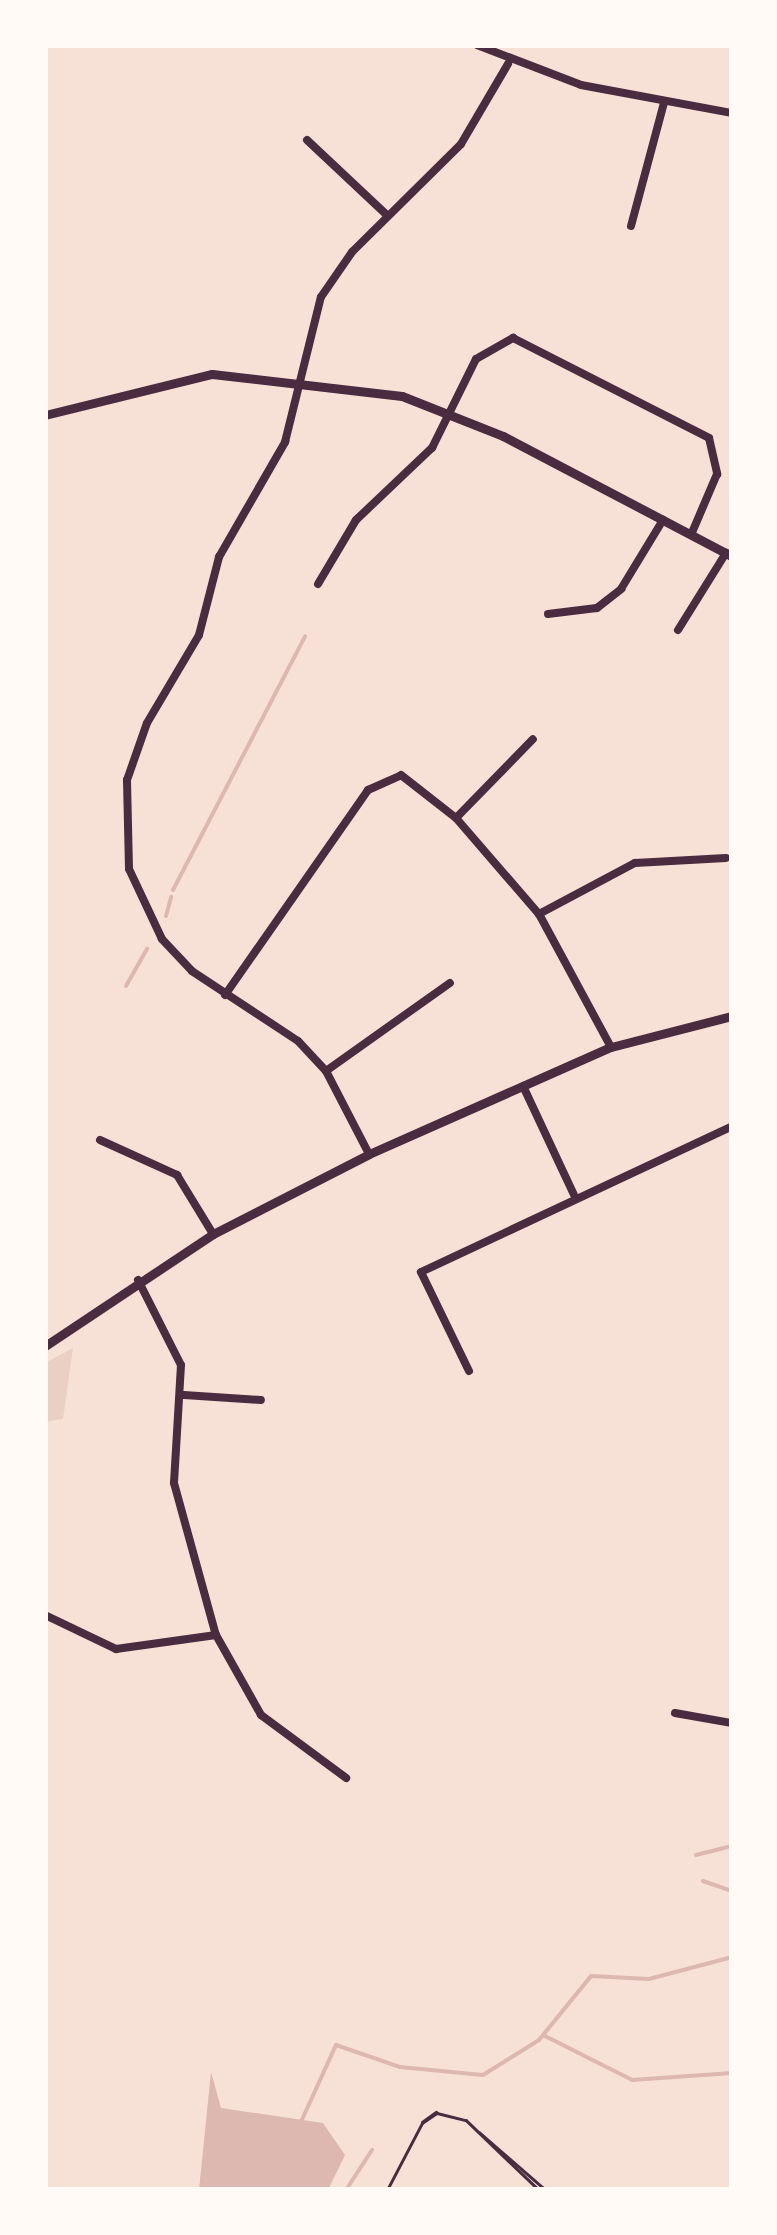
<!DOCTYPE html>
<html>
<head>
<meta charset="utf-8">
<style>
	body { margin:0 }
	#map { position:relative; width:777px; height:2235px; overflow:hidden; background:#f7e1d7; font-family:Inter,sans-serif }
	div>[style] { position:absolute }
	.green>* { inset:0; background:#ebcfc5 }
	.water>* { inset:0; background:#dcb8b0 }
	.stream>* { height:4px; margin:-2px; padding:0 2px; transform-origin:2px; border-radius:2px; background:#dcb8b0 }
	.path>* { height:2.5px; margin:-1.25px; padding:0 1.25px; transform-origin:1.25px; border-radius:1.25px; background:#4a2c40 }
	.minor>* { height:8px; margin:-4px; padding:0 4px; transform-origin:4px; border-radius:4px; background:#4a2c40 }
	.tertiary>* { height:9px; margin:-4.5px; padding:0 4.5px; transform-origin:4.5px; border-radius:4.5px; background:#4a2c40 }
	span { translate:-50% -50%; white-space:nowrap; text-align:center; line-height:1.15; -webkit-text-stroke:10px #fffaf5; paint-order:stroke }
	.frame { position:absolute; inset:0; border:48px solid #fffaf5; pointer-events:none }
</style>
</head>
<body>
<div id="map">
	<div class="green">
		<div style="clip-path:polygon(73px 1348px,63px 1419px,45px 1422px,45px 1363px)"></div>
	</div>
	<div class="water">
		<div style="clip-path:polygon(211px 2072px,221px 2108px,323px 2123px,345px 2155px,328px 2190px,199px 2190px)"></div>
	</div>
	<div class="stream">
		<div style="left:173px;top:890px;width:286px;rotate:-62.5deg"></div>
		<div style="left:166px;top:916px;width:20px;rotate:-75deg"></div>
		<div style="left:126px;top:986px;width:43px;rotate:-60.4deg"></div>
		<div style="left:696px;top:1855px;width:37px;rotate:-14deg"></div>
		<div style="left:703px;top:1881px;width:31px;rotate:19deg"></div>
		<div style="left:543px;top:2035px;width:100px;rotate:26.8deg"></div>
		<div style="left:632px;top:2080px;width:100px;rotate:-4deg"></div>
		<div style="left:300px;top:2124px;width:87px;rotate:-65.5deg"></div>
		<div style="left:336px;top:2045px;width:68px;rotate:19deg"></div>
		<div style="left:400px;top:2067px;width:83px;rotate:5.5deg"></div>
		<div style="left:483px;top:2075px;width:66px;rotate:-32deg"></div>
		<div style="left:539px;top:2040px;width:82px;rotate:-50.9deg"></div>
		<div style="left:591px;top:1976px;width:58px;rotate:3deg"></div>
		<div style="left:649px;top:1979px;width:86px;rotate:-14.8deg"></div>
		<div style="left:346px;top:2190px;width:48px;rotate:-57deg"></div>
	</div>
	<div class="path">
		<div style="left:422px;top:2122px;width:17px;rotate:-36deg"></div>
		<div style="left:479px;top:2132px;width:89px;rotate:40.9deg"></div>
		<div style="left:387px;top:2190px;width:76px;rotate:-62.4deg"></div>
		<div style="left:422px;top:2123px;width:18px;rotate:-34deg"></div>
		<div style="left:437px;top:2113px;width:30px;rotate:14deg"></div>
		<div style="left:466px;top:2120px;width:101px;rotate:43.8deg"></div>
	</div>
	<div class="minor">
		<div style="left:477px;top:45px;width:111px;rotate:21deg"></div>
		<div style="left:581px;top:85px;width:154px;rotate:10.5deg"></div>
		<div style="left:307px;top:140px;width:111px;rotate:43.2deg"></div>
		<div style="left:631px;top:226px;width:127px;rotate:-75deg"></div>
		<div style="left:318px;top:584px;width:74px;rotate:-59.3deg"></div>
		<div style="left:356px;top:520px;width:105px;rotate:-43.5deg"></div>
		<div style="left:432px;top:448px;width:99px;rotate:-63.7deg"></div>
		<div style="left:476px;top:359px;width:43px;rotate:-29.6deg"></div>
		<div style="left:513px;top:338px;width:220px;rotate:27deg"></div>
		<div style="left:709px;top:438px;width:37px;rotate:77deg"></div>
		<div style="left:717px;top:474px;width:66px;rotate:113.1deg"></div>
		<div style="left:548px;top:614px;width:49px;rotate:-7deg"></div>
		<div style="left:597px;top:608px;width:31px;rotate:-38deg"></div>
		<div style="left:621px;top:589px;width:81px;rotate:-58.7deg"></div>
		<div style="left:678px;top:630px;width:91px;rotate:-58.1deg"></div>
		<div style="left:456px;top:818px;width:110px;rotate:-45.7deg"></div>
		<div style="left:539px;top:914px;width:109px;rotate:-28deg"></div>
		<div style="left:635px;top:863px;width:91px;rotate:-3.1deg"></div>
		<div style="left:225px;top:995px;width:250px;rotate:-55.1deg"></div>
		<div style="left:368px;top:790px;width:36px;rotate:-24deg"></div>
		<div style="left:401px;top:775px;width:70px;rotate:38deg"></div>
		<div style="left:456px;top:818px;width:127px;rotate:49.2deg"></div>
		<div style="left:539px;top:914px;width:151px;rotate:61.6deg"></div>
		<div style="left:326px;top:1071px;width:152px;rotate:-35.4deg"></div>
		<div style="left:523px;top:1086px;width:120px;rotate:64.9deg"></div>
		<div style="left:100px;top:1140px;width:85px;rotate:24.4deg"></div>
		<div style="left:177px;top:1175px;width:69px;rotate:58.6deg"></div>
		<div style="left:369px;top:1154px;width:93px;rotate:-117.4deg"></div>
		<div style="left:326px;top:1071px;width:41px;rotate:-133deg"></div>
		<div style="left:298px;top:1041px;width:127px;rotate:-146.6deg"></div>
		<div style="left:192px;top:971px;width:44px;rotate:-133.2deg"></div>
		<div style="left:162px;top:939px;width:77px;rotate:-115.2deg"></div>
		<div style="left:129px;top:869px;width:89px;rotate:-91.3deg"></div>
		<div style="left:127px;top:780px;width:60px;rotate:-70.7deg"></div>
		<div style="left:147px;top:723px;width:102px;rotate:-59.4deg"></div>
		<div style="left:199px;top:635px;width:81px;rotate:-75.6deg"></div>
		<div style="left:219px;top:557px;width:133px;rotate:-60.1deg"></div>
		<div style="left:285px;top:442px;width:149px;rotate:-76.1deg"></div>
		<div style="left:321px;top:297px;width:55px;rotate:-55.4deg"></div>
		<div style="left:352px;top:252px;width:153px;rotate:-44.7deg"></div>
		<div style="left:461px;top:144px;width:93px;rotate:-59.6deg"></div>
		<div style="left:138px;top:1280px;width:95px;rotate:63.2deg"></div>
		<div style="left:181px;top:1365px;width:118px;rotate:93.4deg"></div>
		<div style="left:174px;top:1483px;width:158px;rotate:74.6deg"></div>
		<div style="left:216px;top:1635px;width:92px;rotate:60.6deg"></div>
		<div style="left:261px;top:1715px;width:106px;rotate:36.5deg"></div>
		<div style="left:469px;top:1371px;width:110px;rotate:-115.9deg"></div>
		<div style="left:421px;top:1272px;width:344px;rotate:-25.1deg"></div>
		<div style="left:184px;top:1395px;width:77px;rotate:3.7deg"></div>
		<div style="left:45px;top:1615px;width:79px;rotate:25.6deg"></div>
		<div style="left:116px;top:1649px;width:101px;rotate:-8deg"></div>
		<div style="left:675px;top:1713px;width:58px;rotate:10deg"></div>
	</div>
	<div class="tertiary">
		<div style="left:45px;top:415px;width:172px;rotate:-13.8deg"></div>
		<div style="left:212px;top:374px;width:191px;rotate:6.6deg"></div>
		<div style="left:402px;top:396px;width:109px;rotate:21.6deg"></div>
		<div style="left:503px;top:436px;width:259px;rotate:27.7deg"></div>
		<div style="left:45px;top:1346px;width:202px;rotate:-33.7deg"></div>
		<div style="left:213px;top:1234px;width:175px;rotate:-27.1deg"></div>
		<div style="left:369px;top:1154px;width:265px;rotate:-23.9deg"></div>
		<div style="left:611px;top:1047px;width:125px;rotate:-14.4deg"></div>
	</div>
	<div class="frame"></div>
</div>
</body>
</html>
